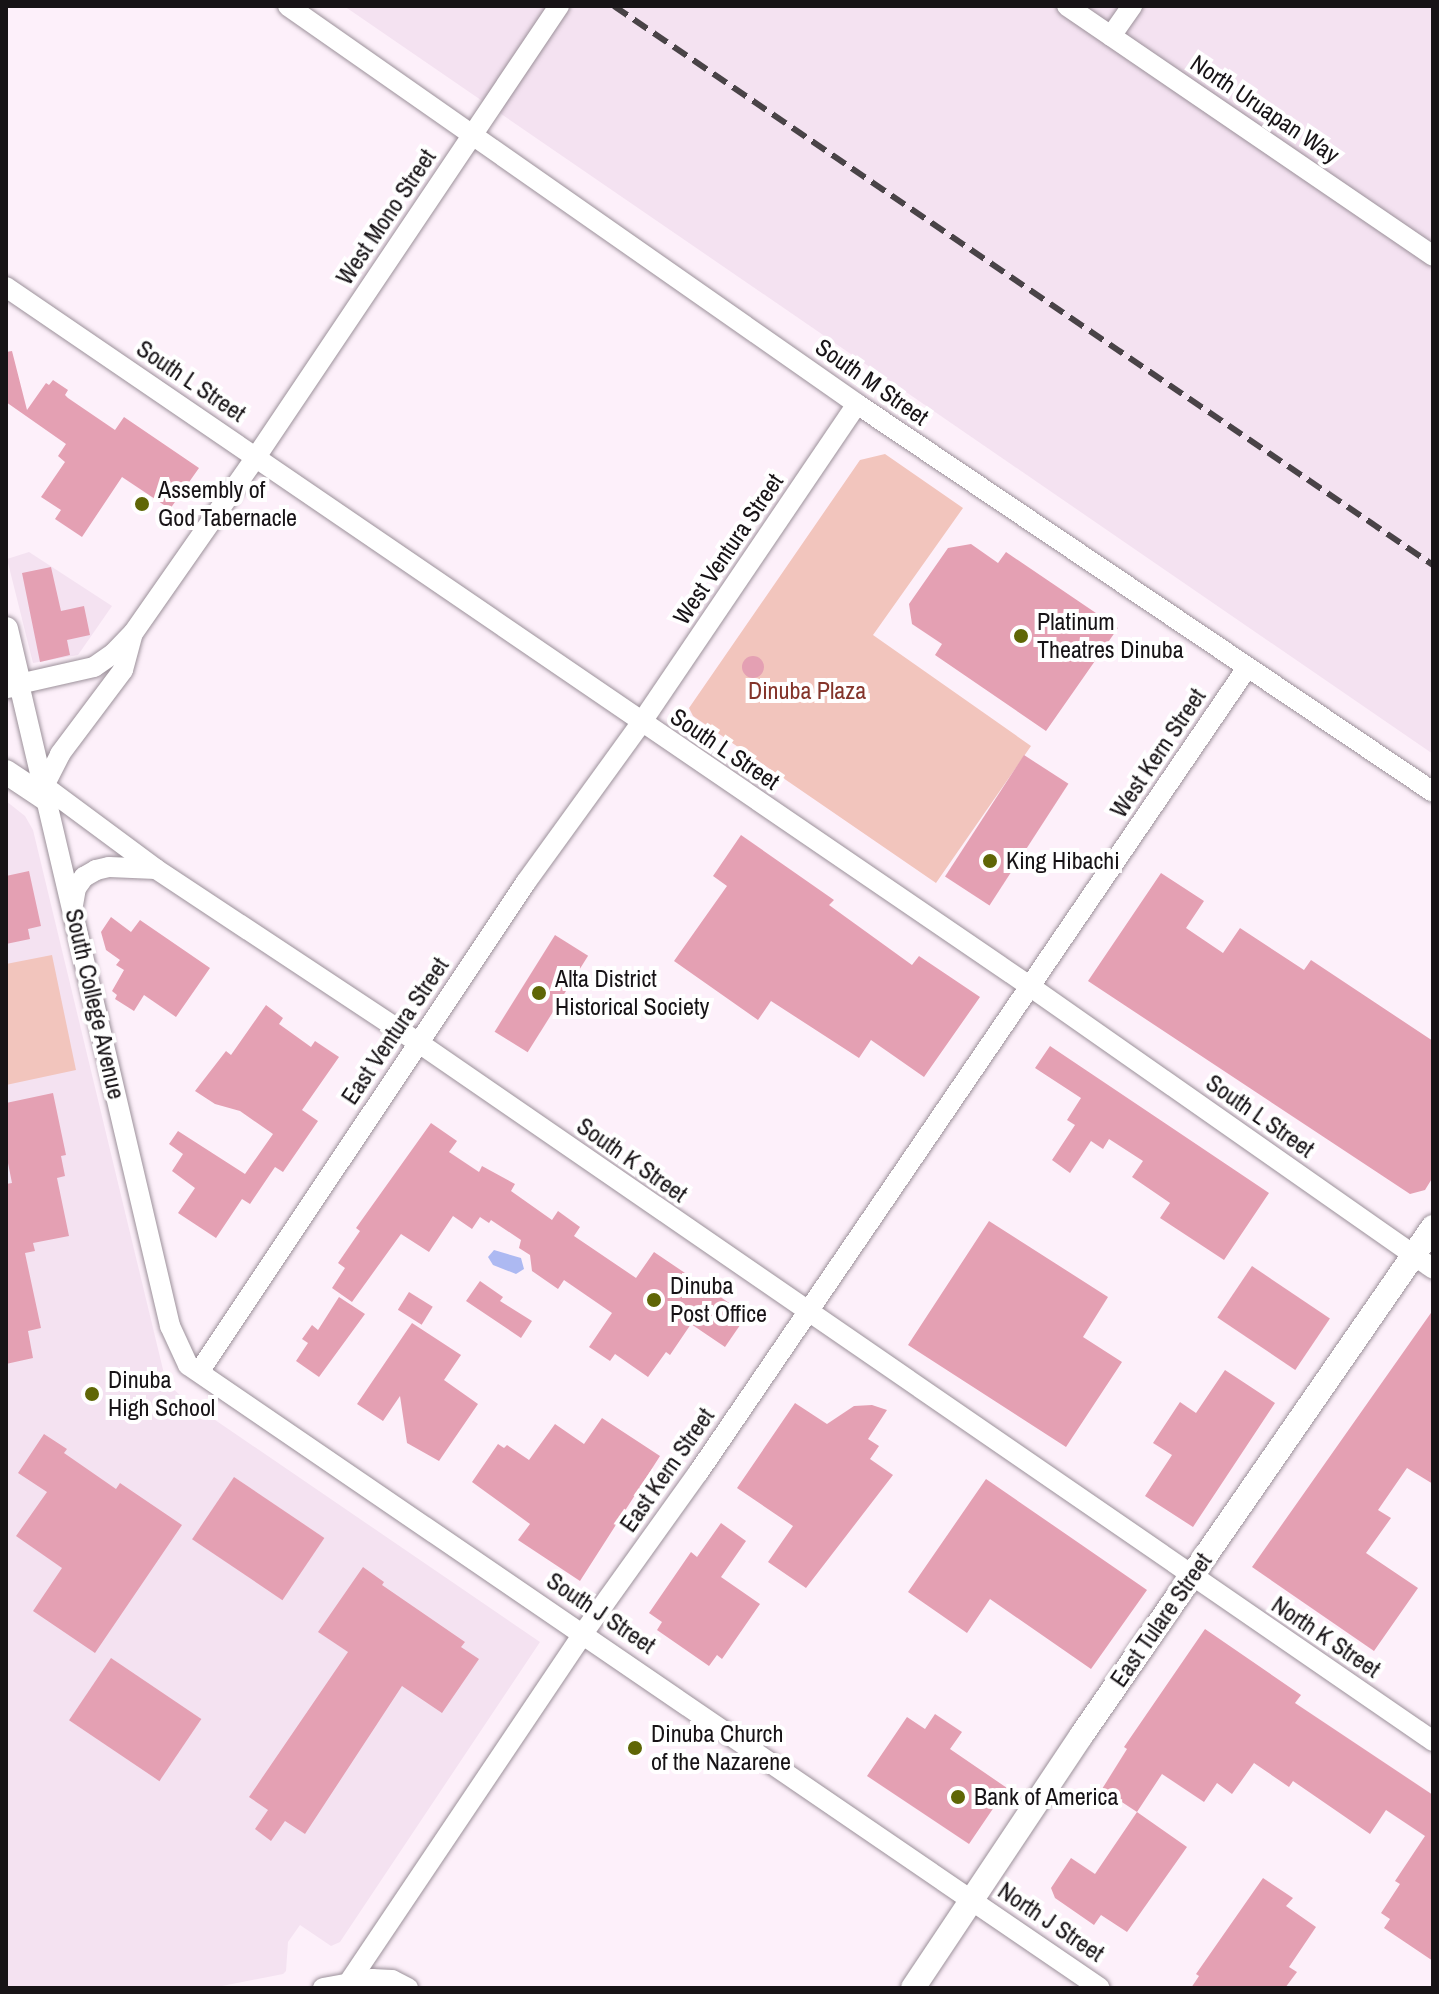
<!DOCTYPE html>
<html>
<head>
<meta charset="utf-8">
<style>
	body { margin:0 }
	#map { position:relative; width:1439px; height:1994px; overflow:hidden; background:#fdf0fa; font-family:"Archivo Narrow",sans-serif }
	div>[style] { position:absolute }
	.built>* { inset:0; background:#f4e2f1 }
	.green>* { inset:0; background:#f2c5bd }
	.water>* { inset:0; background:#adb9f2 }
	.building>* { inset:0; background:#e4a0b3; transform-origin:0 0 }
	.round { border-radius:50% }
	.roads { filter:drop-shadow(0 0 2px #9c919a) drop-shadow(0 0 2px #9c919a) }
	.minor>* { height:20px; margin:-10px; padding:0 10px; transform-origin:10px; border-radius:10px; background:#fff }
	.tertiary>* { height:24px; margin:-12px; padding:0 12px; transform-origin:12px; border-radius:12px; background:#fff }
	.rail>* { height:6px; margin-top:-3px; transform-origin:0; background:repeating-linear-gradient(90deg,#494347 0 16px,transparent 0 24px) }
	.dots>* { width:22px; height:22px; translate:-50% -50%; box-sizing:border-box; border:4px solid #fff; border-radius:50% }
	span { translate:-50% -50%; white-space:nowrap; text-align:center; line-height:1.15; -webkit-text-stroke:8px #fff; paint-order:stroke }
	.street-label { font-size:24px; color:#171316 }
	.poi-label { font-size:24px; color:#171316 }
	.left { translate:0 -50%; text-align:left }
	.park-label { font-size:24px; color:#84342a }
	.frame { position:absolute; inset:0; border:8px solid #171316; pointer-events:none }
</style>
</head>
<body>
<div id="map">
	<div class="built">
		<div style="clip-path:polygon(344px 6px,1433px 6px,1433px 754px)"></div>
		<div style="clip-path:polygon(29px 552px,112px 606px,78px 655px,33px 663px,7px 559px)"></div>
		<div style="clip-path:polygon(6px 801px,25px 816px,33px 830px,166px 1382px,183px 1398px,540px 1642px,340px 1942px,331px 1946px,300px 1925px,288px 1942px,286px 1971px,283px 1974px,212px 1988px,6px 1988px)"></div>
	</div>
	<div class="green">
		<div style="clip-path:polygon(885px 454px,963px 508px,873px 635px,1031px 746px,936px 883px,693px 716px,689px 708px,860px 460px)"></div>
		<div style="clip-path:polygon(52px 955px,76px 1070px,6px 1085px,6px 964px)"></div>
	</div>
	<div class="water">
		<div style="clip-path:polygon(494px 1250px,521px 1258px,524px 1269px,516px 1274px,493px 1265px,488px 1257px)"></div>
	</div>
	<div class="building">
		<div style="clip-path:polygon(12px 351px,27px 410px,46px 383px,49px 385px,53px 380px,68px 390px,65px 395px,68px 398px,115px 430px,124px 417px,199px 468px,170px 509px,122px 477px,82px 537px,55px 519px,61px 510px,41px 497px,65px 462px,58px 456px,66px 444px,6px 402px,6px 352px)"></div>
		<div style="clip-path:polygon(971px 544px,998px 563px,1006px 552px,1118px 628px,1046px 731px,935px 655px,942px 644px,912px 624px,909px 604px,948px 548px)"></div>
		<div style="clip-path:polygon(51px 567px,61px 611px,84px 606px,90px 635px,67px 640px,70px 655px,40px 662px,22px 573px)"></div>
		<div class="round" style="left:742px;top:656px;width:22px;height:22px"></div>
		<div style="left:1024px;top:755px;width:53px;height:145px;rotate:33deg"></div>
		<div style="clip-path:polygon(741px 835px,834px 900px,829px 905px,912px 965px,919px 956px,980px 997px,924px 1077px,871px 1040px,859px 1058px,771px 1001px,758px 1020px,674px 961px,727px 886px,713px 876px)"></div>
		<div style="clip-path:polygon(29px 871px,41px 926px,28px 929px,30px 939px,6px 944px,6px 876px)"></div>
		<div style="clip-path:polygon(1161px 873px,1204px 901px,1186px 928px,1223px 953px,1240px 928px,1304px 970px,1311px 960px,1433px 1041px,1433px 1177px,1425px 1190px,1410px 1194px,1088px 981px)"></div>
		<div style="clip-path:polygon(111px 917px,131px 932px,140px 920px,210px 968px,176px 1017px,144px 995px,134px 1011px,115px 999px,117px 995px,112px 991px,124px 970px,116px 965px,120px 960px,106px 950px,101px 932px)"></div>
		<div style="left:555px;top:935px;width:39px;height:114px;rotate:32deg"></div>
		<div style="clip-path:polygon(266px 1005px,283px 1018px,279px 1024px,311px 1047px,315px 1041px,339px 1057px,302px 1110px,318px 1121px,283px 1172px,275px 1167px,250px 1204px,242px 1199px,216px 1238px,178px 1213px,195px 1188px,172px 1171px,183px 1154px,169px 1144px,178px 1131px,245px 1174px,273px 1134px,240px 1111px,215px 1104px,195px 1091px,226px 1051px,231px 1055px)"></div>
		<div style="clip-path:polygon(1050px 1046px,1269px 1193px,1224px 1260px,1160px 1218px,1170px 1203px,1132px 1177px,1143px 1161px,1109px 1139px,1103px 1149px,1091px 1141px,1070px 1173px,1052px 1160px,1075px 1125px,1067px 1120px,1081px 1098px,1035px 1068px)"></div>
		<div style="clip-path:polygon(53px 1093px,66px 1155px,61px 1156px,65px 1176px,57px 1178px,69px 1236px,33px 1243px,35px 1251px,25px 1253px,41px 1328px,28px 1331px,33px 1358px,6px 1364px,6px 1184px,12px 1183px,6px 1153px,6px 1103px)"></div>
		<div style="clip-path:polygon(431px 1123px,457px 1141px,449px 1152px,479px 1172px,482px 1166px,515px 1184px,511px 1191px,552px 1220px,558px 1211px,580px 1227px,574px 1236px,636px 1278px,654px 1252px,747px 1315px,725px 1347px,691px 1324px,670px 1355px,666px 1352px,648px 1377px,615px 1354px,610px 1361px,589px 1347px,612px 1313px,564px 1280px,558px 1289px,532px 1271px,530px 1255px,519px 1248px,521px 1240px,491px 1220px,489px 1223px,480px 1217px,472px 1229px,453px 1216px,429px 1252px,401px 1234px,352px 1302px,332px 1288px,345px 1268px,338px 1263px,360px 1231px,356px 1228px)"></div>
		<div style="clip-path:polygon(989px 1221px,1108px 1297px,1083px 1337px,1122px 1362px,1066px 1447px,908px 1345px)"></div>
		<div style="left:1252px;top:1266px;width:94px;height:62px;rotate:34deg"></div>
		<div style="clip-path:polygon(480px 1281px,503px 1297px,500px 1301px,532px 1321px,521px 1338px,466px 1301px)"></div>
		<div style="left:409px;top:1292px;width:28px;height:21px;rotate:32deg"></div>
		<div style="clip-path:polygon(339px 1297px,365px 1314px,319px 1377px,296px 1361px,308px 1343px,302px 1339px,312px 1325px,318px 1330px)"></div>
		<div style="clip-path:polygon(1433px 1310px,1433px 1484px,1407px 1468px,1378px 1510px,1391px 1518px,1366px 1553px,1418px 1588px,1374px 1651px,1252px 1567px)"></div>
		<div style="clip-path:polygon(412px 1323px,461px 1355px,444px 1380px,478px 1404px,439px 1461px,407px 1443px,400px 1396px,383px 1421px,357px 1404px)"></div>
		<div style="clip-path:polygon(1225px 1370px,1275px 1403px,1193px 1527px,1145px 1496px,1172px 1455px,1153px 1443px,1180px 1402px,1196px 1413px)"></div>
		<div style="clip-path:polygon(795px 1403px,827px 1424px,854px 1406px,872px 1405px,887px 1410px,868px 1439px,879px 1446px,870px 1459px,893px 1475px,806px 1588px,768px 1562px,793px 1526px,737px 1488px)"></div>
		<div style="clip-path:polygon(602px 1418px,660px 1456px,580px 1581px,518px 1540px,530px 1524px,472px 1482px,498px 1444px,504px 1448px,507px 1445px,529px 1460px,555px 1424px,584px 1444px)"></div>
		<div style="clip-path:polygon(44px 1434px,67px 1449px,64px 1453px,116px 1489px,120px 1483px,182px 1525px,95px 1653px,33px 1611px,62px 1568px,16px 1536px,47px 1492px,18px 1473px)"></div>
		<div style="left:234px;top:1477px;width:109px;height:75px;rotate:34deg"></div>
		<div style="clip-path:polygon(986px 1479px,1147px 1590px,1091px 1669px,990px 1599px,967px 1633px,908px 1592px)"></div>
		<div style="clip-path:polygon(721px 1523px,746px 1541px,721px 1577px,760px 1604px,722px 1659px,717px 1655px,709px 1666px,657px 1630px,662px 1622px,649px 1613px,691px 1552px,697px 1557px)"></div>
		<div style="clip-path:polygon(363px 1567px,384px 1582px,382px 1585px,465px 1642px,461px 1647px,479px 1659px,442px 1713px,402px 1686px,305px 1834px,285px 1821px,271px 1841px,255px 1829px,268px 1810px,249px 1797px,348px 1652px,318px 1632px)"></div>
		<div style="clip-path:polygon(1205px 1629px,1301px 1695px,1295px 1703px,1433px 1795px,1433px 1961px,1384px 1928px,1390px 1919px,1381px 1913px,1400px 1884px,1395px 1881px,1425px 1836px,1386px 1810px,1370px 1834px,1293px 1781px,1289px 1787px,1254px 1763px,1232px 1794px,1217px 1783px,1204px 1802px,1162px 1774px,1137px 1812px,1102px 1789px,1127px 1749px,1124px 1747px)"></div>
		<div style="left:111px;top:1658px;width:109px;height:75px;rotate:34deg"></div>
		<div style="clip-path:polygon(935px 1714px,962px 1732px,950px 1749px,1007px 1788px,969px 1844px,867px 1776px,907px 1717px,925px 1729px)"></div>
		<div style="clip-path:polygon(1137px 1812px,1187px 1847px,1127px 1932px,1101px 1915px,1094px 1925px,1055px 1898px,1051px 1888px,1071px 1858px,1095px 1874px)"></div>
		<div style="clip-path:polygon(1263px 1878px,1293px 1898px,1286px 1906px,1316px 1927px,1289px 1967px,1297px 1972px,1285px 1988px,1191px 1988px,1199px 1976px,1196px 1974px)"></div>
	</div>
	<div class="roads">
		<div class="minor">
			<div style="left:288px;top:6px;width:694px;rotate:34.97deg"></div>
			<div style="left:857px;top:404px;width:694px;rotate:33.96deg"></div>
			<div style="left:559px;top:6px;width:543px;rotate:123.89deg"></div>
			<div style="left:256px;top:457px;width:215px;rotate:124.9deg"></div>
			<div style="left:133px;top:633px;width:28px;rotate:134deg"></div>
			<div style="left:114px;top:653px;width:24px;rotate:145deg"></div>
			<div style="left:94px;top:667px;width:77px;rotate:167.2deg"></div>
			<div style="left:19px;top:684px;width:660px;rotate:76.76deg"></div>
			<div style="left:170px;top:1326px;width:43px;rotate:65.2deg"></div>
			<div style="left:188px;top:1365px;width:1104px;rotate:34.34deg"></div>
			<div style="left:1067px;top:6px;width:443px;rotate:34.3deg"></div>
			<div style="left:1111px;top:36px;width:37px;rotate:-55deg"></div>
			<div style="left:6px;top:287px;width:1238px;rotate:34.33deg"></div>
			<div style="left:1028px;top:985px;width:495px;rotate:35deg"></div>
			<div style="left:44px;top:786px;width:139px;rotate:36.5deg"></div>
			<div style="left:156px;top:869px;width:315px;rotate:33.5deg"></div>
			<div style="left:419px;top:1043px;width:1231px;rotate:34.54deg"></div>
			<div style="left:44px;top:786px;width:36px;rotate:-63deg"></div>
			<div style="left:60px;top:754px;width:105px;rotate:-53.1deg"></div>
			<div style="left:123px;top:670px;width:35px;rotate:-75deg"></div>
			<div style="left:73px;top:905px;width:17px;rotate:-80deg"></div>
			<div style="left:76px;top:888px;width:14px;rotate:-54deg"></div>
			<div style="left:84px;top:877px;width:14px;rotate:-30deg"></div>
			<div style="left:96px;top:870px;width:13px;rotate:-13deg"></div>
			<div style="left:109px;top:867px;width:47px;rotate:2.4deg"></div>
			<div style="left:199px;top:1372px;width:589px;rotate:-56.28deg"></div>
			<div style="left:526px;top:882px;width:196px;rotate:-54.1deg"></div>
			<div style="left:641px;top:723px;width:385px;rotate:-55.9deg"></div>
			<div style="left:323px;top:1988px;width:50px;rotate:-10.4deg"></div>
			<div style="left:372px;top:1979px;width:20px;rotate:3deg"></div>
			<div style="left:392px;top:1980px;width:18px;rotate:27deg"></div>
			<div style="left:345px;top:1988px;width:429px;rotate:-56.1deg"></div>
			<div style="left:584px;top:1632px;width:196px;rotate:-54.4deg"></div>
			<div style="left:698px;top:1473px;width:974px;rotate:-55.71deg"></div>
		</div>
		<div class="tertiary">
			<div style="left:6px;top:629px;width:57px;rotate:76.7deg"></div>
			<div style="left:19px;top:684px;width:13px;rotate:171deg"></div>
			<div style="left:6px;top:772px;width:50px;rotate:33.7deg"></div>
			<div style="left:913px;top:1988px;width:303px;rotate:-56.3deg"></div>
			<div style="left:1081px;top:1736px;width:619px;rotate:-55.33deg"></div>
		</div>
	</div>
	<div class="rail">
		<div style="left:614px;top:6px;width:992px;rotate:34.32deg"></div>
	</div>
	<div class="dots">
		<div style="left:142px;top:504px;background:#5f6606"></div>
		<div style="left:1021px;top:636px;background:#5f6606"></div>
		<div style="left:990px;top:861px;background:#5f6606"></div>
		<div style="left:539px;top:993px;background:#5f6606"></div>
		<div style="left:654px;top:1300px;background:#5f6606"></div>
		<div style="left:92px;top:1394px;background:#5f6606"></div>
		<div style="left:635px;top:1748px;background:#5f6606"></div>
		<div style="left:958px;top:1797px;background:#5f6606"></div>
	</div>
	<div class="street-label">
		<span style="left:1265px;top:109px;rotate:34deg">North Uruapan Way</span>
		<span style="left:386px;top:217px;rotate:-56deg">West Mono Street</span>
		<span style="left:191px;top:381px;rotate:34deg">South L Street</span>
		<span style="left:872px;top:382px;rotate:35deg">South M Street</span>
		<span style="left:728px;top:549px;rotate:-56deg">West Ventura Street</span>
		<span style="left:725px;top:749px;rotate:34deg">South L Street</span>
		<span style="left:1158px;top:753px;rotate:-56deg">West Kern Street</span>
		<span style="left:95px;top:1004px;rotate:77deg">South College Avenue</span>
		<span style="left:395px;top:1031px;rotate:-56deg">East Ventura Street</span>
		<span style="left:1260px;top:1116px;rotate:35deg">South L Street</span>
		<span style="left:632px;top:1160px;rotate:35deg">South K Street</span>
		<span style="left:667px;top:1470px;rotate:-55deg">East Kern Street</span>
		<span style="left:601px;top:1613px;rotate:34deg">South J Street</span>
		<span style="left:1161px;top:1620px;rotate:-55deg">East Tulare Street</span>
		<span style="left:1326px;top:1637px;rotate:34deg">North K Street</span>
		<span style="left:1051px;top:1922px;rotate:34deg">North J Street</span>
	</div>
	<div class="poi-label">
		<span class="left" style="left:158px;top:504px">Assembly of<br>God Tabernacle</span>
		<span class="left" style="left:1037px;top:636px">Platinum<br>Theatres Dinuba</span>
		<span class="left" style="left:1006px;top:861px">King Hibachi</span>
		<span class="left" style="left:555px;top:993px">Alta District<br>Historical Society</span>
		<span class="left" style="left:670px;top:1300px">Dinuba<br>Post Office</span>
		<span class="left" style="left:108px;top:1394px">Dinuba<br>High School</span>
		<span class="left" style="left:651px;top:1748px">Dinuba Church<br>of the Nazarene</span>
		<span class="left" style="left:974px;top:1797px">Bank of America</span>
	</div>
	<div class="park-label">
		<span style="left:807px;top:691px">Dinuba Plaza</span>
	</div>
	<div class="frame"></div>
</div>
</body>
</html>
